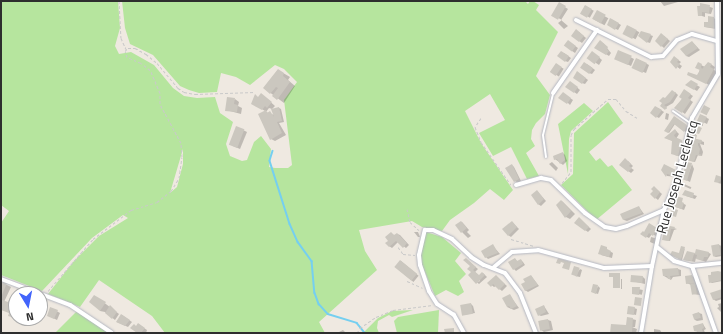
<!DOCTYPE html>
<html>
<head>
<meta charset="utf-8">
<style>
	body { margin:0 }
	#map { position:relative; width:723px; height:334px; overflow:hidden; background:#efe9e1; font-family:"Titillium Web",sans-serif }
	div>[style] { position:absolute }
	.green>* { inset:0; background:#b6e59e }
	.shadow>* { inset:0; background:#0003; transform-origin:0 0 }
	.stream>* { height:1.5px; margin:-0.75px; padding:0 0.75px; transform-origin:0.75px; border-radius:0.75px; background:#75cff0 }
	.building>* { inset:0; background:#cbc7bf; transform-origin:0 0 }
	.path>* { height:1px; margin-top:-0.5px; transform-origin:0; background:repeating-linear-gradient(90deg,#c9c9c9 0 3px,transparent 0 5px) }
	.roads { filter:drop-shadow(0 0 1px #b4b7c1) drop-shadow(0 0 1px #b4b7c1) }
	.service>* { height:2px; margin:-1px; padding:0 1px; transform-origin:1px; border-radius:1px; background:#fff }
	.minor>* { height:4px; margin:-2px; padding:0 2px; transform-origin:2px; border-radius:2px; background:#fff }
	span { translate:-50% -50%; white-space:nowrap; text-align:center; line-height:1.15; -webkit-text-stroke:3px #fff; paint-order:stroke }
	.street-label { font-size:14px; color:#2e2e2e }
	.frame { position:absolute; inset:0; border:2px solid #2e2e2e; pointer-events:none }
	.north { position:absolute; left:8px; top:286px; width:40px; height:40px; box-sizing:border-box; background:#fff; border:1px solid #ababab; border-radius:50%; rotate:170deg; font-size:11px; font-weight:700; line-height:16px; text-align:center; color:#2e2e2e }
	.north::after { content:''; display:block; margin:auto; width:14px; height:18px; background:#4264fb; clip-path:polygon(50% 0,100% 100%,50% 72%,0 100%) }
</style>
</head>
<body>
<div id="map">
	<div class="green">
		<div style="clip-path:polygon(evenodd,1px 1px,118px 1px,120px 28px,115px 46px,119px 54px,131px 52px,154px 65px,173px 88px,184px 96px,197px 98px,215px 97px,220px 113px,233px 122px,226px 144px,230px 156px,242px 161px,247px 160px,254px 142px,261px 136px,271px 149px,269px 167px,275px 168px,288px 168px,292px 165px,284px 100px,297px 82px,284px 69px,275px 65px,250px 85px,236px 77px,221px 73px,217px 92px,199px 93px,189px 90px,180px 86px,153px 55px,130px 44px,125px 28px,122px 1px,525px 1px,528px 4px,530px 1px,533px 1px,539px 5px,536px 10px,558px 32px,536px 76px,550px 95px,545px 114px,536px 123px,532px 130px,531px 139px,535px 146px,526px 153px,539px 176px,527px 179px,511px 147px,493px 156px,479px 133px,505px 120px,490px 94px,465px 111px,481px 143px,513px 190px,504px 200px,490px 189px,474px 203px,450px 220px,442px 231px,422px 227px,412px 221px,359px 230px,365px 251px,377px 270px,319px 322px,325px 333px,165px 333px,152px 316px,99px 280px,80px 307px,48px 294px,74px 261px,99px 236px,128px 218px,123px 215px,92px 238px,42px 291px,1px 275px,1px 223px,9px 211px,1px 205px,1px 1px,183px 149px,183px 164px,177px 187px,170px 193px,183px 149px)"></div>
		<div style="clip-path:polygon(608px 102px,623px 123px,589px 152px,596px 161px,600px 158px,608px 167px,612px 165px,632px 190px,596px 220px,561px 185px,573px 174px,574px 133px)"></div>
		<div style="clip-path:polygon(584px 103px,593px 111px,571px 131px,569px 139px,568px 174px,558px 124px)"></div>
		<div style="clip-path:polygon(426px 232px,442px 237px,461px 253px,455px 261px,466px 274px,459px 281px,464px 292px,458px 296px,446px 290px,435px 296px,422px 265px,420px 252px)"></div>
		<div style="clip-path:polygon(413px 310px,392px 317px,389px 315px,378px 321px,377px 328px,379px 333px,363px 333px,378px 318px,392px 311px)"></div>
		<div style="clip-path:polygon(439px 310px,438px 333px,397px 333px,394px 321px,398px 317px)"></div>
		<div style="clip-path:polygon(77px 311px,108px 333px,55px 333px)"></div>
	</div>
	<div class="shadow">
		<div style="clip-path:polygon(660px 1px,678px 1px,678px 2px,664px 6px)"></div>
		<div style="clip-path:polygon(560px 4px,568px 9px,561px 20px,568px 26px,564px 29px,558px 23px,562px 20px,553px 15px)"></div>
		<div style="clip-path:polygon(701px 4px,713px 8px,711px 14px,705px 13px,705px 17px,699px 15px)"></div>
		<div style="left:585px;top:6px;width:10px;height:8px;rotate:29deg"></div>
		<div style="left:597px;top:12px;width:13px;height:8px;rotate:29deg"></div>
		<div style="clip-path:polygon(713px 18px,716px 19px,716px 29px,705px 27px)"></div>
		<div style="clip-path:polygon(611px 19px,621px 25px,618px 30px,608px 25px)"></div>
		<div style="left:628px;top:26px;width:13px;height:8px;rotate:29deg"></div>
		<div style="clip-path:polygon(579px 32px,586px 38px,582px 43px,572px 36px)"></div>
		<div style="clip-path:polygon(641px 32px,653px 36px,650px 43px,647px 42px)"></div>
		<div style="clip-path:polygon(664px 36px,670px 41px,664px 48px,656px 41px)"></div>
		<div style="clip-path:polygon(692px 42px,700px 50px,689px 57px,686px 56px)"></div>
		<div style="clip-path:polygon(571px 43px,578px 48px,575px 53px,572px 51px)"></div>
		<div style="clip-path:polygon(603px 43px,611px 53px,609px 56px,596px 48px)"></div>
		<div style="clip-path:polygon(619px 51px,634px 59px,631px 66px,618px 60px)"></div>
		<div style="clip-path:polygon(564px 53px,571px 58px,568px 62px,565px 61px)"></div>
		<div style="clip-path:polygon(595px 54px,602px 60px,599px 65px,596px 63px)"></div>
		<div style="clip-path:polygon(637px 59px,649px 65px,646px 73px,636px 69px)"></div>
		<div style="clip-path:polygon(677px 59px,681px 62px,679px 64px,682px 66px,680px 69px,671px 62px)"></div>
		<div style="clip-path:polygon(709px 63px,715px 67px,714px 70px,718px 72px,711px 86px,689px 74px,698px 76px,701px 65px,705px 67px)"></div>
		<div style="left:556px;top:64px;width:9px;height:9px;rotate:32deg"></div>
		<div style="clip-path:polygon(587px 64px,595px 70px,592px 74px,589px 73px)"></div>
		<div style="clip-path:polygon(278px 70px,290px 77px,288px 80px,295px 86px,284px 103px,264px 88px)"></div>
		<div style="clip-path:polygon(580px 74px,588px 80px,585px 84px,582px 83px)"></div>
		<div style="clip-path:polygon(691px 82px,700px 87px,697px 91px,687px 85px)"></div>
		<div style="clip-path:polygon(573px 84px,580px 90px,577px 94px,567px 87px)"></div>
		<div style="clip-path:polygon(675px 92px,678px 95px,673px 103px,666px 107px,667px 109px,661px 106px)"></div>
		<div style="clip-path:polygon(687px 92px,693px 96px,690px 100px,693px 102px,685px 114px,676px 107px)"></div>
		<div style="clip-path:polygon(563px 93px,573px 100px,570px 105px,568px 103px)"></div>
		<div style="clip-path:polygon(265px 97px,275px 106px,272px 109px,269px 108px,266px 112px,274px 115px,279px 108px,281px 109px,284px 122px,279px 123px,286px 135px,275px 141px,271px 139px,265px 111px,252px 103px,259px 98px)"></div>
		<div style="clip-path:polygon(235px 99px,239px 102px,238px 106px,242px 108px,241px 114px,226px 110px)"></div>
		<div style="clip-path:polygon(658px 108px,664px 112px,659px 118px,657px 117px)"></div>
		<div style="clip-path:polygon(666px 113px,669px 114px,668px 120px,665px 119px)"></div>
		<div style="clip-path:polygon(701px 115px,709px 119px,707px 124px,703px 122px,703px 126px,697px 123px)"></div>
		<div style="clip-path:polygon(674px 118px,689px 127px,687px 133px,675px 124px,669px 133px,666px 131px)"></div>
		<div style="clip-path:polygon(696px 126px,696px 139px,704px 142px,704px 145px,700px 144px,703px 152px,702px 156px,698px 155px,695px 162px,688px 160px)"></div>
		<div style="clip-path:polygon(243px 130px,247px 132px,240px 149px,233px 146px)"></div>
		<div style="clip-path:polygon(675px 130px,679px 134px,676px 139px,682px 141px,681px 144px,684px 146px,681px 157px,675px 155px,673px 141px,668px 139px)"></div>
		<div style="clip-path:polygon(563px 153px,565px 155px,567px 161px,563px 165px,555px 159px)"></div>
		<div style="clip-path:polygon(628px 161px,633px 166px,631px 168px,634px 170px,631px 173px,620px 165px)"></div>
		<div style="clip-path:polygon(552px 162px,558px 168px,556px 171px,549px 164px)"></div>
		<div style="clip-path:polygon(692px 164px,694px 169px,690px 182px,686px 180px)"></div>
		<div style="clip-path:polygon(512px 165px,514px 167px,521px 181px,518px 183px,515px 181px)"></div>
		<div style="clip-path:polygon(665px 166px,678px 173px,677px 177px,667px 176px,662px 170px)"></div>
		<div style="clip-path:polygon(717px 176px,722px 178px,722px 184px,718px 183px)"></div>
		<div style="left:684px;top:184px;width:8px;height:2px;rotate:23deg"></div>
		<div style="clip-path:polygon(654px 187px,662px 194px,658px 200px,651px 194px,654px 191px)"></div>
		<div style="clip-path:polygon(537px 191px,546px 201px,541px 206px,538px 204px)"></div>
		<div style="clip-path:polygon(685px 192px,697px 196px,695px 199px,686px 196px)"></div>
		<div style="clip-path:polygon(682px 199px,682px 203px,686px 205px,684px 210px,676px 207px)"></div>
		<div style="clip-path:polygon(562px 201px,575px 214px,570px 219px,566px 217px)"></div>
		<div style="clip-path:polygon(639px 207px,644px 214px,627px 221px,624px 220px,622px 214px)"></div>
		<div style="clip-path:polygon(579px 218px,591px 229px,588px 232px,575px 223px)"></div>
		<div style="clip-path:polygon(462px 222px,469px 230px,467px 232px,471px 236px,468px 238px,462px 232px)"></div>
		<div style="clip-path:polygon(512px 222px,519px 229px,511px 237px,508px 235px)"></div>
		<div style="clip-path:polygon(649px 225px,659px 230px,656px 236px,652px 234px,649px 238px,641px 234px,645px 233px)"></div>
		<div style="clip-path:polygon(666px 226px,677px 229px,674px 230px,670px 241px,664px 240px)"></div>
		<div style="clip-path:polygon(414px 232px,418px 232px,420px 237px,418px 237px)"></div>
		<div style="clip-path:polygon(391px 233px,395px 236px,397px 234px,400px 235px,409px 245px,406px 248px,398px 242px,392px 248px,389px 246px)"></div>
		<div style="clip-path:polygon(651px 237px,658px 239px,657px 245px,650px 242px)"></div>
		<div style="clip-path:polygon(719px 245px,722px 246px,722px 256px,716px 257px,713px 256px)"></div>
		<div style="clip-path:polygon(493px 246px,500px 254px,488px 259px,486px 257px)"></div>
		<div style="clip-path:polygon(602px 247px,613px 253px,612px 258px,601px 255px)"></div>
		<div style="clip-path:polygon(685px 248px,682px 260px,678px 259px,680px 255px)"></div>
		<div style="clip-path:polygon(709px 253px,711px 254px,706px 262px,696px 258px,695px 262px,684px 260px,694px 254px)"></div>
		<div style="clip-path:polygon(evenodd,466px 259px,478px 269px,475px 272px,479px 276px,483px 273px,487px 277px,479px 284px,469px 275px,472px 272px,469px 269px,471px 266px,465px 260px,466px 259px,473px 273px,480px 280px,479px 282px,472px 275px,473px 273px)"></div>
		<div style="clip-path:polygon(515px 259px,518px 262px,521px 260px,523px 262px,525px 265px,516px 271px,514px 269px)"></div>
		<div style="left:401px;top:261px;width:23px;height:8px;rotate:40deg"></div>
		<div style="clip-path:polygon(580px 269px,582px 270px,580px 277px,575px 276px)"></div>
		<div style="clip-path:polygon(678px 269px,681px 270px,681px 276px,673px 277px,671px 280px,664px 276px)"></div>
		<div style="clip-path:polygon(715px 272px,722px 273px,722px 281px,712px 283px,710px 282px,709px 276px)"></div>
		<div style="clip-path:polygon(531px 276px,539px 286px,528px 292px,525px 290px)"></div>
		<div style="clip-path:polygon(692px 276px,695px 278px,700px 295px,693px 294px,691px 285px,687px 283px)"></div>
		<div style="clip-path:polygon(643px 277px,645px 279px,645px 284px,632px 281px)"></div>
		<div style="clip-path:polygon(498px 278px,507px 286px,502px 291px,496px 286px,494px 287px,489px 283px)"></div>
		<div style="left:621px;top:279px;width:1px;height:10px"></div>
		<div style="clip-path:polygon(1px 282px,11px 287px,4px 302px,9px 303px,10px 300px,16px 302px,16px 318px,20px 318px,19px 320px,9px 315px,10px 313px,1px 309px)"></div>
		<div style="clip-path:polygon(598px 286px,600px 288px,598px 294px,595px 293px)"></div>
		<div style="left:633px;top:288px;width:10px;height:5px;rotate:11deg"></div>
		<div style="clip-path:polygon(722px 291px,722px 299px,716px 301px,713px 299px)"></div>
		<div style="clip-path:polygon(510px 296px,519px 308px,514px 310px,507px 307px)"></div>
		<div style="clip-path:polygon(98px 298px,119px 314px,115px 320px,105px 312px,100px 311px)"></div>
		<div style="clip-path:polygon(722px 303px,722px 311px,721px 312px,717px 308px,719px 307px,718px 304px)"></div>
		<div style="clip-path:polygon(471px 304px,473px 306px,475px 313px,463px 315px)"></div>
		<div style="clip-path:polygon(544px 306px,549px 314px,541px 316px,539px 315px)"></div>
		<div style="clip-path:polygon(51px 308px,60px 313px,57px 320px,51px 317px)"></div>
		<div style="clip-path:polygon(634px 308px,637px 309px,636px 315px,628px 313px)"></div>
		<div style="clip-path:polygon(699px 313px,702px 314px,703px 320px,697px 321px,695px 320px,694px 314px)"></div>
		<div style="clip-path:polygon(122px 315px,132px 322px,128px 327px,117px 322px)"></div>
		<div style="clip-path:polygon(628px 318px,636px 320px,635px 327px,632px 327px,637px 329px,636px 333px,611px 333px,631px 326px)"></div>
		<div style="clip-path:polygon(548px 320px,551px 321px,553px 330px,544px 332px,541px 330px,540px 321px)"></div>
		<div style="clip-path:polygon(138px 324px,147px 330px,146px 333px,138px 333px,137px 327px)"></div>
		<div style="clip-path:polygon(703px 324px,706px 329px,704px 330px,705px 333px,698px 333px,694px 326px)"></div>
		<div style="clip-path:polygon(654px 329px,660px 330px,662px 333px,654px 333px)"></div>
		<div style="clip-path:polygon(343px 330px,346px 333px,337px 333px)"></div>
	</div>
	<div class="stream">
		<div style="left:273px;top:151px;width:10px;rotate:107deg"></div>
		<div style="left:270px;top:161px;width:66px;rotate:72.4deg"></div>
		<div style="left:290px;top:224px;width:20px;rotate:66deg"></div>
		<div style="left:298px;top:242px;width:24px;rotate:54deg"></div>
		<div style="left:312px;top:261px;width:32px;rotate:85deg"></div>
		<div style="left:315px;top:293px;width:12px;rotate:70deg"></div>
		<div style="left:319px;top:304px;width:13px;rotate:48deg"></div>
		<div style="left:328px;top:314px;width:30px;rotate:17deg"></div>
		<div style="left:357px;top:323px;width:13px;rotate:51deg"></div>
	</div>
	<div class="building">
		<div style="left:559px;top:2px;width:8px;height:16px;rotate:30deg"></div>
		<div style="clip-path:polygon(700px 3px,710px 5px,709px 13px,702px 12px,702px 16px,698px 16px,697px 6px,700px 6px)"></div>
		<div style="left:585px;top:5px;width:8px;height:10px;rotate:30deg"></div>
		<div style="left:597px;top:10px;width:10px;height:10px;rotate:29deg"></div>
		<div style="clip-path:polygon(708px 16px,714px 17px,714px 28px,704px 27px,704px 22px,708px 22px)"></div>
		<div style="clip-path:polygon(610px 18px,619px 23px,615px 30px,607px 25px)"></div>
		<div style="left:627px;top:25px;width:11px;height:10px;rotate:27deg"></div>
		<div style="clip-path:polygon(576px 29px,584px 36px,579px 42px,571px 36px)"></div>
		<div style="clip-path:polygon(641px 31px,651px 34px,647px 43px,638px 36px)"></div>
		<div style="clip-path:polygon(661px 33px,668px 39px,661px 47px,655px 41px)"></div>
		<div style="left:568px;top:40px;width:10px;height:7px;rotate:37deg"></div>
		<div style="clip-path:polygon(600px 40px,608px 47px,607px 49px,609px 51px,606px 55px,594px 48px)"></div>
		<div style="clip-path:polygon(692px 41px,698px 48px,686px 56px,680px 49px)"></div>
		<div style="left:618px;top:50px;width:15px;height:10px;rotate:23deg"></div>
		<div style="clip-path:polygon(561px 51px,569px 56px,565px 62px,557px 56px)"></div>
		<div style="left:592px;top:51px;width:10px;height:9px;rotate:37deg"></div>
		<div style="clip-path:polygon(674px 56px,679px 60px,677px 62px,680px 64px,676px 69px,670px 62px)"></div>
		<div style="left:636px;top:58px;width:12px;height:11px;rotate:24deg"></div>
		<div style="left:584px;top:62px;width:11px;height:7px;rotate:34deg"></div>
		<div style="clip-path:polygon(698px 62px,702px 64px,701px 67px,702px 69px,708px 62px,712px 64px,710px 67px,714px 69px,706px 84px,687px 75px,688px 72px,697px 75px,700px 70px,695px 68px)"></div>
		<div style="left:556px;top:63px;width:7px;height:11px;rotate:34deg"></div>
		<div style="clip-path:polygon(278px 69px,284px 73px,283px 76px,290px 82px,277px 100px,272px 96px,278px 88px,276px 87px,270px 94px,263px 88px)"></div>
		<div style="clip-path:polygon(577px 71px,586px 78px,582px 84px,573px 78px)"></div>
		<div style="clip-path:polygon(691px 80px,698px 84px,694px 90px,685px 85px)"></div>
		<div style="clip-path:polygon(570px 81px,578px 87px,574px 93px,565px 87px)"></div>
		<div style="clip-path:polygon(684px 89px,691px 94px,688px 98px,691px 100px,682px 113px,674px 108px,682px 99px,679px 97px)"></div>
		<div style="clip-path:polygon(672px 90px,676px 93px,670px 102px,664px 105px,667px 107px,665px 110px,660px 106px,662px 103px,659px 101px,663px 97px,665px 98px)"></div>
		<div style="clip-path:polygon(563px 92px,571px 98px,567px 104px,558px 98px)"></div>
		<div style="clip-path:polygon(261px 93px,272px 102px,267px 108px,265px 106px,262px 110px,251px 104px,255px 94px,258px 97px)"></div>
		<div style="clip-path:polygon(227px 97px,235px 98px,234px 104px,238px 105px,237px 112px,225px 111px)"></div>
		<div style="left:704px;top:105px;width:7px;height:8px;rotate:27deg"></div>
		<div style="clip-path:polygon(655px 106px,662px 110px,656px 118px,650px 113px)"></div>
		<div style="clip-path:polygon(279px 107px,282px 121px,277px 122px,282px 133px,270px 140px,258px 114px,266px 110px,267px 113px,270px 111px,274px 117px,271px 109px)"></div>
		<div style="clip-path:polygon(700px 114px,707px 117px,702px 126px,696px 123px)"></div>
		<div style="clip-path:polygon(674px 116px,687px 125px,684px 132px,674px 124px,668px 133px,664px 131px)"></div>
		<div style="clip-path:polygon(695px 125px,702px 128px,699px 134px,696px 133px,695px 135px,697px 135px,696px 139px,702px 140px,701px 144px,698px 143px,698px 145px,700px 149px,699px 154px,702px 155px,701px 156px,696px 155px,694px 162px,686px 160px)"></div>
		<div style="left:236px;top:126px;width:9px;height:20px;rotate:21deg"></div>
		<div style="clip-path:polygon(675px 129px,677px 132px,674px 135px,675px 137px,682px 140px,678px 156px,671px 154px,672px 141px,664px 138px)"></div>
		<div style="clip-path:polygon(563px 152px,565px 160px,560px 164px,557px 159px,554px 160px,553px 156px)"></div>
		<div style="clip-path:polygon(625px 158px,631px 164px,629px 166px,632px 168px,628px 172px,619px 165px)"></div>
		<div style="clip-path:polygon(686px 162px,692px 163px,687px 181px,682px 179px)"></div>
		<div style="clip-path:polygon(512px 164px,519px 179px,514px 182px,505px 168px)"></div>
		<div style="clip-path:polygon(664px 164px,676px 170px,674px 176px,667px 174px,666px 177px,661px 170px)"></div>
		<div style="clip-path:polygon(716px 175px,722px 177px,719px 183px,714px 182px)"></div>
		<div style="clip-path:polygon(654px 186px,660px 192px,655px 199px,650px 194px,653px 191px,651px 189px)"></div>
		<div style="clip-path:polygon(537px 190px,544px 199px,538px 205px,531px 195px)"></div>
		<div style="clip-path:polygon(685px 190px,694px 193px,693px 198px,682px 195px)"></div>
		<div style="clip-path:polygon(676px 196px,683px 198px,682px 202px,684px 203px,682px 209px,672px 206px)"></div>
		<div style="clip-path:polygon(561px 200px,571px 211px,565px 218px,556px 205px)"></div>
		<div style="clip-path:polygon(639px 206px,642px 213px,623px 220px,620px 214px)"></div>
		<div style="clip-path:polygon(672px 208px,678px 210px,676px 217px,669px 215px)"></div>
		<div style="clip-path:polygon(579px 217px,589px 227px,585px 231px,574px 223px)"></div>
		<div style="clip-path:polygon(461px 221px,467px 228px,461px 233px,455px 225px)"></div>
		<div style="clip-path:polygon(512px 221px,517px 227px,508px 236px,502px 229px)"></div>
		<div style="clip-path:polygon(649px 223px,657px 228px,653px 236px,649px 233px,646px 238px,640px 234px,643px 231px,644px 232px)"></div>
		<div style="clip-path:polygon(665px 225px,675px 227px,674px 229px,671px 229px,669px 241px,662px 240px)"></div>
		<div style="clip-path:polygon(391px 232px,394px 235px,397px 233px,407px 243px,403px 248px,396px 241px,389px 247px,385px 243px,388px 241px,385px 237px)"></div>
		<div style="clip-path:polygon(493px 244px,498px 253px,485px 258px,481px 251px)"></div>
		<div style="left:719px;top:244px;width:11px;height:8px;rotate:80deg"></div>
		<div style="clip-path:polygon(601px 245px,607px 247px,607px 249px,611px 251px,609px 257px,598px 254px)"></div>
		<div style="clip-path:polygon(681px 246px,685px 247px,681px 260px,670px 255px,672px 251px,679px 253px)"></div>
		<div style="clip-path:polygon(696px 249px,709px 252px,708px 257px,704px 257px,703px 261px,696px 259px,697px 255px,694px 254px,692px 261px,683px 260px,687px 251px,695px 253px)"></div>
		<div style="clip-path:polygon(466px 258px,476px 267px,473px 270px,479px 275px,482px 272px,485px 275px,476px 284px,468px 275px,471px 272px,467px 269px,470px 266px,463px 260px)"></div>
		<div style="clip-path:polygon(515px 258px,517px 261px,521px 259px,523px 264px,513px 270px,508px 262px)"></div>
		<div style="clip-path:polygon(558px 258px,571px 262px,569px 270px,562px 268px,564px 263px,561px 262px,560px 264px,556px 263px)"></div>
		<div style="left:400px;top:260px;width:22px;height:9px;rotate:39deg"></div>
		<div style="left:574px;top:266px;width:6px;height:9px;rotate:18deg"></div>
		<div style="clip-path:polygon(678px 268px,679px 275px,670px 276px,671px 279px,668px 279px,667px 276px,663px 276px,662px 269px)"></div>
		<div style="clip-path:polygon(718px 271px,722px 272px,722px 280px,709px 283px,708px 275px,711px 275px,711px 272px)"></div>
		<div style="clip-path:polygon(609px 273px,620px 273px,620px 288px,613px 288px,613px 277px,609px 277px)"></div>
		<div style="clip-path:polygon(496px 275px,505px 284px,499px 290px,493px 284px,491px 287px,487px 283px)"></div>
		<div style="clip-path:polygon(531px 275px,538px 285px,525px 291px,521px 284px,525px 282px,523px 279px)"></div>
		<div style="left:631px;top:275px;width:12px;height:7px;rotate:5deg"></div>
		<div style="clip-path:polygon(692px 275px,695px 283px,686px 284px,685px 276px)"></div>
		<div style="clip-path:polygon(1px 281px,7px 283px,1px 297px)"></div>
		<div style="left:695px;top:283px;width:11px;height:5px;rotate:80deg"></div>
		<div style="clip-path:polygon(593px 284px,598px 285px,596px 294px,591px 292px)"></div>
		<div style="clip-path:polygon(632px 287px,640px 287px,639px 295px,632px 294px)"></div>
		<div style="clip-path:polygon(722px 289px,722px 297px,713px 300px,710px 293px)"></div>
		<div style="clip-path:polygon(510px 294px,517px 306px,511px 309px,509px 306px,507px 307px,502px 298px)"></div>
		<div style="clip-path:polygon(94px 295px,106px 302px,100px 311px,89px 302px)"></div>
		<div style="left:635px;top:297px;width:7px;height:8px;rotate:8deg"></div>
		<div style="clip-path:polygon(10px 298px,16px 301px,15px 318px,8px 316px,9px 313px,1px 310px,2px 300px,8px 302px)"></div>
		<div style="left:471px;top:303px;width:11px;height:11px;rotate:80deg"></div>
		<div style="clip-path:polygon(110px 305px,117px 312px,112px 319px,105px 313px)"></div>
		<div style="clip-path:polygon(544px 305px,546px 312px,538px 316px,535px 309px)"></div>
		<div style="left:628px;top:306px;width:7px;height:8px;rotate:8deg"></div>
		<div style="clip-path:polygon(50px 307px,58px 310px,54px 319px,47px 316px)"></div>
		<div style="left:699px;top:312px;width:6px;height:7px;rotate:72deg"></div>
		<div style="clip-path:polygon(121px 314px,130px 320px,125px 326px,116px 322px)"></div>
		<div style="clip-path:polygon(627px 317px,633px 318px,632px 333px,610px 333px,611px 324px,626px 325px)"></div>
		<div style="left:548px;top:319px;width:10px;height:10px;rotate:79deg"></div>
		<div style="clip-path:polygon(138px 323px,145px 328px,141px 333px,137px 333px,130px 328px,134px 324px,136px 326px)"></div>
		<div style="clip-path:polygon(703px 323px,704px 328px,702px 329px,703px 333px,694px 331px,693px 326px)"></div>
		<div style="clip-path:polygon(454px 328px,454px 333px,445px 333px,444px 329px)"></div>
	</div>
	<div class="path">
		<div style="left:119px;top:1px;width:37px;rotate:87deg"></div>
		<div style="left:121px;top:38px;width:12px;rotate:66deg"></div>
		<div style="left:481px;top:118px;width:11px;rotate:124deg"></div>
		<div style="left:475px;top:127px;width:16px;rotate:68deg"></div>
		<div style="left:481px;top:142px;width:52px;rotate:55.1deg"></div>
		<div style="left:562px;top:183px;width:14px;rotate:-51deg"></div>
		<div style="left:571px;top:172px;width:37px;rotate:-90deg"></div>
		<div style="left:571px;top:135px;width:7px;rotate:-63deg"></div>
		<div style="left:574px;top:129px;width:45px;rotate:-41.4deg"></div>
		<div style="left:608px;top:99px;width:8px"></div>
		<div style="left:616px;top:99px;width:16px;rotate:50deg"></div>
		<div style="left:626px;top:111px;width:15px;rotate:32deg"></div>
		<div style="left:407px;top:209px;width:13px;rotate:77deg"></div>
		<div style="left:410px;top:222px;width:12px;rotate:42deg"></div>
		<div style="left:511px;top:239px;width:24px;rotate:17deg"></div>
		<div style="left:398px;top:247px;width:9px;rotate:54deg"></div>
		<div style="left:403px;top:254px;width:12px;rotate:5deg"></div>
		<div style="left:407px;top:281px;width:17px;rotate:24deg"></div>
		<div style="left:48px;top:291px;width:69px;rotate:-49.1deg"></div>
		<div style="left:93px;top:239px;width:48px;rotate:-37.3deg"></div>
		<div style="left:131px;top:210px;width:27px;rotate:-17deg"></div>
		<div style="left:157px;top:202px;width:18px;rotate:-38deg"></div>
		<div style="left:171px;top:191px;width:15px;rotate:-58deg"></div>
		<div style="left:179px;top:178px;width:21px;rotate:-82deg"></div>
		<div style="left:182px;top:157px;width:14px;rotate:-94deg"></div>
		<div style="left:181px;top:143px;width:44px;rotate:-118.3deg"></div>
		<div style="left:160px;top:104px;width:11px;rotate:-90deg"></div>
		<div style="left:160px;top:93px;width:25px;rotate:-113deg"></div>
		<div style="left:150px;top:70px;width:11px;rotate:-142deg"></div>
		<div style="left:141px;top:63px;width:15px;rotate:-157deg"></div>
		<div style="left:127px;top:57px;width:6px;rotate:-108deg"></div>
		<div style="left:125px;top:51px;width:4px;rotate:-45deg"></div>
		<div style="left:128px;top:48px;width:7px"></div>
		<div style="left:135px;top:48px;width:13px;rotate:29deg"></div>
		<div style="left:146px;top:54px;width:14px;rotate:39deg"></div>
		<div style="left:157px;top:63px;width:33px;rotate:50deg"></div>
		<div style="left:178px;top:88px;width:7px;rotate:34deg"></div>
		<div style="left:184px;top:92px;width:11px;rotate:10deg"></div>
		<div style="left:195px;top:94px;width:60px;rotate:-1.9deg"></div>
		<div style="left:357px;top:333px;width:6px;rotate:-59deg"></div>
		<div style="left:360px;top:328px;width:19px;rotate:-35deg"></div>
		<div style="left:376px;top:317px;width:18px;rotate:-22deg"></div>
		<div style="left:393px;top:310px;width:40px;rotate:-7.1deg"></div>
	</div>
	<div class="roads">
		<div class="service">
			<div style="left:673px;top:111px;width:21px;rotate:35deg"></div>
			<div style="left:546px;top:157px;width:22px;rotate:-98deg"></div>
			<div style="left:543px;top:135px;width:42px;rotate:-76.3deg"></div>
		</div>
		<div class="minor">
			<div style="left:576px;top:20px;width:84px;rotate:26.3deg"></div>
			<div style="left:651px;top:57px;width:12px;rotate:-5deg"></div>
			<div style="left:663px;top:56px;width:21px;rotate:-49deg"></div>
			<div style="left:677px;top:40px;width:16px;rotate:-22deg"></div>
			<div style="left:692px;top:34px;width:25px;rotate:16deg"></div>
			<div style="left:553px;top:93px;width:77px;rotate:-55.1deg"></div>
			<div style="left:516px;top:185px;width:26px;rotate:-16deg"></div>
			<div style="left:541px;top:178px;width:10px;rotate:11deg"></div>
			<div style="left:551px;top:180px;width:47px;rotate:44.1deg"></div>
			<div style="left:585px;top:213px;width:24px;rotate:35deg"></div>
			<div style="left:605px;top:227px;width:11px;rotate:10deg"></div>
			<div style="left:616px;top:229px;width:11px;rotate:-15deg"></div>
			<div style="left:627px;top:226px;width:40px;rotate:-23.4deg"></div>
			<div style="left:657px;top:247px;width:22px;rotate:39deg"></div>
			<div style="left:674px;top:261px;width:19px;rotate:16deg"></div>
			<div style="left:692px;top:266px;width:30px;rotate:-6deg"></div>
			<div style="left:692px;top:266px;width:71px;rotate:70.3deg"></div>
			<div style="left:494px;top:267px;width:23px;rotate:-40deg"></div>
			<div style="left:512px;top:252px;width:26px;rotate:-4deg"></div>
			<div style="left:538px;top:250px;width:68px;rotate:15.3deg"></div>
			<div style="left:604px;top:268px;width:48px;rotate:-2.4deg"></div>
			<div style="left:1px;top:279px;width:74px;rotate:20.6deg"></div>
			<div style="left:70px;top:305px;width:50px;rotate:33.7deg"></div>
			<div style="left:464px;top:333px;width:21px;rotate:-119deg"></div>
			<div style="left:454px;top:315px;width:20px;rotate:-147deg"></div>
			<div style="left:437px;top:304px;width:15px;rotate:-122deg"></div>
			<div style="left:429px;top:291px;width:28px;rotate:-109deg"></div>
			<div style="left:420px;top:265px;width:10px;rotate:-96deg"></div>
			<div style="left:419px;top:255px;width:26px;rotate:-77deg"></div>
			<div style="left:425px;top:230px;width:8px"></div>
			<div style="left:433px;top:230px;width:21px;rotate:25deg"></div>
			<div style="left:452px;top:239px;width:26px;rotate:43deg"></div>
			<div style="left:471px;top:257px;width:15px;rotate:32deg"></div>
			<div style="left:484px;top:265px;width:22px;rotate:21deg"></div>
			<div style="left:505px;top:273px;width:25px;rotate:53deg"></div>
			<div style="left:520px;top:293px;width:43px;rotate:68.2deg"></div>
			<div style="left:641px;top:333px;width:68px;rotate:-80.7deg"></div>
			<div style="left:652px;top:266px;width:57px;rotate:-77.9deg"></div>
			<div style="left:664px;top:210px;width:34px;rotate:-67deg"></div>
			<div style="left:677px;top:179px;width:63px;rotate:-76.2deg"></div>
			<div style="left:692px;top:118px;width:51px;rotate:-59.4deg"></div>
			<div style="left:718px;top:74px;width:73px;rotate:-90.8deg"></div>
		</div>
	</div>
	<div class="street-label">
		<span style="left:677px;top:177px;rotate:-74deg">Rue Joseph Leclercq</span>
	</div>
	<div class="frame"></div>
	<div class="north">N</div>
</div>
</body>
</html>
